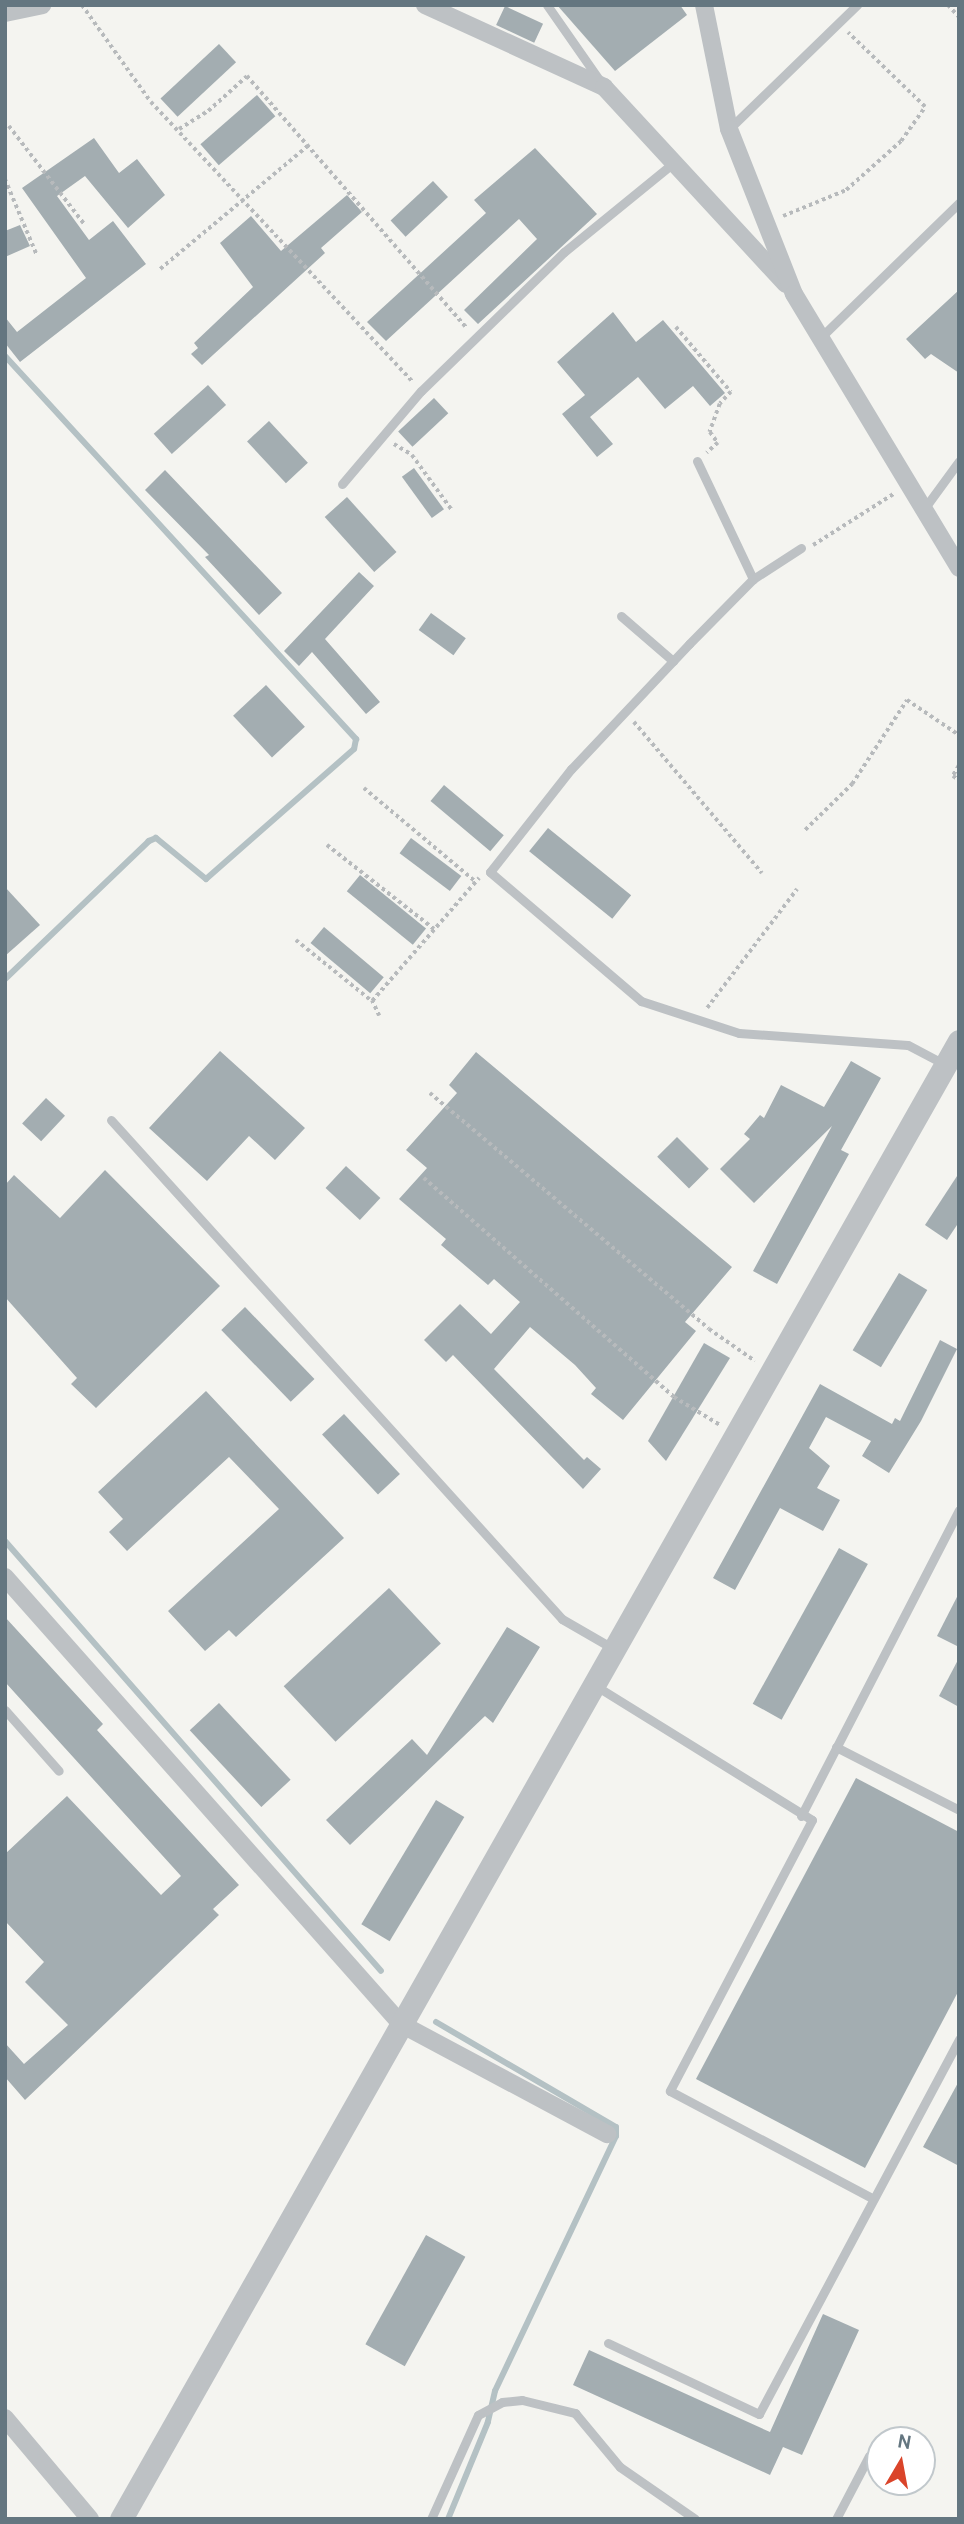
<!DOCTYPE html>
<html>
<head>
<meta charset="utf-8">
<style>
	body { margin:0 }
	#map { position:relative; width:964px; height:2524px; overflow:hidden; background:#f4f4f0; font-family:Cabin,sans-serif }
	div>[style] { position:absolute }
	.stream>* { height:6px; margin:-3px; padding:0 3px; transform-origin:3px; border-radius:3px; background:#b4c1c4 }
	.building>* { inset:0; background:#a3adb1; transform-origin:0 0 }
	.path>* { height:3.5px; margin-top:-1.75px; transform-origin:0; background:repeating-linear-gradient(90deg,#b7babc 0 3.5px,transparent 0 7px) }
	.service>* { height:9px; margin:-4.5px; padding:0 4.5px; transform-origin:4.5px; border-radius:4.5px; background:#bdc1c4 }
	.minor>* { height:18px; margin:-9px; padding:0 9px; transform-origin:9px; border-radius:9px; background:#bdc1c4 }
	.tertiary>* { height:23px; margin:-11.5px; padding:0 11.5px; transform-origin:11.5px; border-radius:11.5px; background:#bdc1c4 }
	span { translate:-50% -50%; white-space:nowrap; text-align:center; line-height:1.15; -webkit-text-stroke:7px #fff; paint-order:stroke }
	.frame { position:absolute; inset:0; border:7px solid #647680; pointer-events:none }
	.north { position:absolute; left:866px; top:2426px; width:70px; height:70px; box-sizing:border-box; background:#fff; border:2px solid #c1c8cc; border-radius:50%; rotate:10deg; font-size:19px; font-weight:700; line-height:28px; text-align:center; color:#647680 }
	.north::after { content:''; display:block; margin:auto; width:24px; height:32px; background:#da442a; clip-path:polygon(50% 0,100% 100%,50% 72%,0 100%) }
</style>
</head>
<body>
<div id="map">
	<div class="stream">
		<div style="left:5px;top:356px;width:520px;rotate:47.5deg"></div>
		<div style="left:356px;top:739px;width:10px;rotate:101deg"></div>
		<div style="left:354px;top:749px;width:197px;rotate:138.7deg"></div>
		<div style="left:206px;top:879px;width:65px;rotate:-140.6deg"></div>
		<div style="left:156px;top:838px;width:8px;rotate:157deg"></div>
		<div style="left:149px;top:841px;width:199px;rotate:136.2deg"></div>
		<div style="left:5px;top:1541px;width:571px;rotate:48.83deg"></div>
		<div style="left:436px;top:2022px;width:208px;rotate:30.3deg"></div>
		<div style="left:616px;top:2127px;width:9px;rotate:90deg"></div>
		<div style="left:616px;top:2136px;width:282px;rotate:115.4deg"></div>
		<div style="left:495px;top:2391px;width:32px;rotate:103deg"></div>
		<div style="left:488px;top:2422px;width:105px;rotate:112.4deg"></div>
	</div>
	<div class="building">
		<div style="clip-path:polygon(557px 5px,680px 5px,687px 15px,615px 71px)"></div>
		<div style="left:505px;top:6px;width:42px;height:21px;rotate:25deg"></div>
		<div style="left:219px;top:44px;width:25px;height:80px;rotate:47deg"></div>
		<div style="left:257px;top:95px;width:28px;height:75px;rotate:49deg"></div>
		<div style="clip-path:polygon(94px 138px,119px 173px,137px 159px,165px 195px,128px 228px,85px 176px,57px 196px,89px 240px,113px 221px,146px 264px,20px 362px,5px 343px,5px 317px,17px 332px,86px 278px,22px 188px)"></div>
		<div style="clip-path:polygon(535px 148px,597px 214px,478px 324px,464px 310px,537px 239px,519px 219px,386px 341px,367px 322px,486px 213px,474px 200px)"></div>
		<div style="left:433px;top:181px;width:22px;height:58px;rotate:47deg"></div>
		<div style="clip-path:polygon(347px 195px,362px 212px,321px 248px,325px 253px,202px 365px,191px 354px,198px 348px,194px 343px,253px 287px,220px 243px,251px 216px,281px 251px)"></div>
		<div style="clip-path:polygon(20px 225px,30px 246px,5px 257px,5px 231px)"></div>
		<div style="clip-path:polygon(959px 290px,959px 373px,931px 354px,925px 359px,906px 339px)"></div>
		<div style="clip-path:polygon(613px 312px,636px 342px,663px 320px,725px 393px,710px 406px,693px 386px,665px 409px,638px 377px,590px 417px,613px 444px,597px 457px,562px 414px,585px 395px,557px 362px)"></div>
		<div style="left:208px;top:385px;width:27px;height:73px;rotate:48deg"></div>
		<div style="left:434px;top:398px;width:21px;height:49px;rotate:47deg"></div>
		<div style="left:269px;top:421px;width:57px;height:30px;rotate:47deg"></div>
		<div style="left:414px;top:468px;width:51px;height:15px;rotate:54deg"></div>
		<div style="clip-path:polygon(165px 470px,282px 593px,259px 615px,205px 557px,209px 555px,145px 490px)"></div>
		<div style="left:347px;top:497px;width:74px;height:30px;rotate:48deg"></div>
		<div style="clip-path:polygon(359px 572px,374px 586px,325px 639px,380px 702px,366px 714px,312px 652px,299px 666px,284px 651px)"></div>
		<div style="left:431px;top:613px;width:43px;height:21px;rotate:36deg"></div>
		<div style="left:266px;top:685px;width:57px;height:45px;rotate:47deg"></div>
		<div style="left:444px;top:785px;width:78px;height:21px;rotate:40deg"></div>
		<div style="left:548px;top:828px;width:107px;height:30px;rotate:39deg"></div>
		<div style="left:411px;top:838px;width:63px;height:19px;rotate:37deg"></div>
		<div style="left:360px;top:875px;width:85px;height:21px;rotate:39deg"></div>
		<div style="clip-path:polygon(5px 887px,40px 925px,5px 956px)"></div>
		<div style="left:324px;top:927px;width:78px;height:21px;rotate:40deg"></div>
		<div style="clip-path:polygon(220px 1051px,305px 1128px,275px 1160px,249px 1136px,207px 1181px,149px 1128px)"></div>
		<div style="clip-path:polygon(476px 1052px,732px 1267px,685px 1322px,696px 1331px,623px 1420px,591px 1394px,596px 1388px,575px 1365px,530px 1327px,494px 1369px,584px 1460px,587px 1457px,601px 1469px,583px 1489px,453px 1355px,446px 1362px,424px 1340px,460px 1304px,491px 1334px,520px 1302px,494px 1279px,488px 1285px,441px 1245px,446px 1239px,399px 1199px,427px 1168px,406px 1150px,457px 1093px,449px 1085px)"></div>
		<div style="clip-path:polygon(851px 1061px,881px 1078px,841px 1150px,849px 1154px,777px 1284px,753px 1271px,832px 1126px,754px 1203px,720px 1169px,750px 1139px,744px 1134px,760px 1115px,764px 1118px,781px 1085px,824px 1107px)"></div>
		<div style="left:46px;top:1098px;width:26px;height:35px;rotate:43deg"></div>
		<div style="left:677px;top:1137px;width:45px;height:28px;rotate:45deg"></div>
		<div style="left:346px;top:1166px;width:47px;height:30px;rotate:43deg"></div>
		<div style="clip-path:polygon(105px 1170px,220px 1286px,96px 1408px,71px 1384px,77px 1378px,5px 1297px,5px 1185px,14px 1175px,60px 1218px)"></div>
		<div style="clip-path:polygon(959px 1173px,959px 1222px,947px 1240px,925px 1225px)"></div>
		<div style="left:899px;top:1273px;width:33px;height:90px;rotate:31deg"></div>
		<div style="left:245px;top:1307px;width:100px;height:33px;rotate:46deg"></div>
		<div style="clip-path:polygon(940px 1340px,957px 1349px,921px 1421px,889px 1473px,862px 1456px,871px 1441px,826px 1417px,809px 1448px,830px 1466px,817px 1488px,840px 1500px,823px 1531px,780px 1508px,735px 1590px,713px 1578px,820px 1384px,892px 1424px,895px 1418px,900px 1421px)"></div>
		<div style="clip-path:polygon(704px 1343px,730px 1358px,666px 1461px,648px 1441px)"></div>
		<div style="clip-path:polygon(206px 1391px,344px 1538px,236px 1637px,229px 1630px,205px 1651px,168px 1611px,279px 1509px,229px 1457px,127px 1551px,109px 1532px,123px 1519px,98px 1492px)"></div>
		<div style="left:344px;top:1414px;width:82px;height:30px;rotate:47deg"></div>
		<div style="left:839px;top:1548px;width:33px;height:178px;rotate:29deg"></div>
		<div style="left:389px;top:1588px;width:76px;height:144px;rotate:47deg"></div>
		<div style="clip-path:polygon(959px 1593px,959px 1647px,937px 1636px)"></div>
		<div style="clip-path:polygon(5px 1617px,103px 1724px,97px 1730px,239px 1885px,213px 1909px,219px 1915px,25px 2100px,5px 2077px,5px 2043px,24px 2064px,68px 2025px,25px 1982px,44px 1962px,5px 1921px,5px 1854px,67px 1796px,161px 1895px,181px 1876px,5px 1682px)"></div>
		<div style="clip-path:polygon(507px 1627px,540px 1647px,493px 1723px,485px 1716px,350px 1845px,326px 1820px,412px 1739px,427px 1755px)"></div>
		<div style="clip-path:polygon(959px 1658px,959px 1707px,939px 1696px)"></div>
		<div style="left:219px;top:1703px;width:105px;height:40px;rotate:47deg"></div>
		<div style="clip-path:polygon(856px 1778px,959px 1832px,959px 1990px,865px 2168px,696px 2079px)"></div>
		<div style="left:436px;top:1800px;width:33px;height:145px;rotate:31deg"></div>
		<div style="clip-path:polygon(959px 2081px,959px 2166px,923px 2147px)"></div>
		<div style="left:426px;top:2235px;width:45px;height:125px;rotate:29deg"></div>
		<div style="clip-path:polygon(823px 2314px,859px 2330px,802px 2455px,783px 2447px,770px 2475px,573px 2385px,589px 2350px,770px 2432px)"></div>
	</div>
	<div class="path">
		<div style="left:82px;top:5px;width:119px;rotate:54.6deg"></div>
		<div style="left:151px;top:102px;width:382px;rotate:46.9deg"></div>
		<div style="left:948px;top:5px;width:16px;rotate:47deg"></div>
		<div style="left:9px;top:126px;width:125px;rotate:52.5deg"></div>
		<div style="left:179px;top:129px;width:34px;rotate:-32deg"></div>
		<div style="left:208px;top:111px;width:52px;rotate:-41.9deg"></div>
		<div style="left:247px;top:76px;width:335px;rotate:48.9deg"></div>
		<div style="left:5px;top:179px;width:82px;rotate:67.2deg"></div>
		<div style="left:783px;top:216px;width:68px;rotate:-22.4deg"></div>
		<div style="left:846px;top:190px;width:74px;rotate:-41.7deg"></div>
		<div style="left:901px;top:141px;width:42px;rotate:-54.8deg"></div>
		<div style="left:925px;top:107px;width:107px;rotate:-136.1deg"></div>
		<div style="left:160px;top:269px;width:194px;rotate:-39.8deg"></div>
		<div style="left:676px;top:327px;width:85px;rotate:49.8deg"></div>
		<div style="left:731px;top:392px;width:16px;rotate:133deg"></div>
		<div style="left:720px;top:404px;width:30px;rotate:110deg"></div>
		<div style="left:710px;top:432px;width:14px;rotate:54deg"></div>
		<div style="left:718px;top:443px;width:15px;rotate:138deg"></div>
		<div style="left:394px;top:444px;width:21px;rotate:31deg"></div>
		<div style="left:412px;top:455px;width:68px;rotate:54deg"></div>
		<div style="left:813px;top:545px;width:97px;rotate:-32.4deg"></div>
		<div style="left:634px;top:722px;width:198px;rotate:49.7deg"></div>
		<div style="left:959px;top:766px;width:12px;rotate:121deg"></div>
		<div style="left:953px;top:776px;width:7px;rotate:34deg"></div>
		<div style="left:364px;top:788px;width:146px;rotate:40deg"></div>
		<div style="left:805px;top:830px;width:66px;rotate:-44.4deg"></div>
		<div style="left:852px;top:784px;width:100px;rotate:-56.8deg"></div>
		<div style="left:907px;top:700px;width:63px;rotate:33.9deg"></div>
		<div style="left:327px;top:845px;width:136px;rotate:38.1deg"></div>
		<div style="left:296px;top:940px;width:97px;rotate:38.8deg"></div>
		<div style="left:707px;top:1008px;width:149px;rotate:-52.9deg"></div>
		<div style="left:379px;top:1016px;width:17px;rotate:-115deg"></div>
		<div style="left:372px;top:1001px;width:163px;rotate:-49deg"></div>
		<div style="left:430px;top:1093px;width:365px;rotate:40.2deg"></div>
		<div style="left:709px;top:1329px;width:56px;rotate:34.8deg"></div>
		<div style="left:424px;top:1178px;width:332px;rotate:41.2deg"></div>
		<div style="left:674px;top:1397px;width:54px;rotate:31.3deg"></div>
	</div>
	<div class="service">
		<div style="left:547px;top:5px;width:93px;rotate:55.1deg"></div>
		<div style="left:730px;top:128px;width:177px;rotate:-44.1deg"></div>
		<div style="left:820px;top:338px;width:194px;rotate:-44.2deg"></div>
		<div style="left:697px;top:461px;width:131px;rotate:64.6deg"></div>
		<div style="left:342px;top:484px;width:122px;rotate:-49.7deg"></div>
		<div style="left:421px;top:391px;width:199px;rotate:-44.2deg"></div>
		<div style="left:564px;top:252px;width:139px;rotate:-39.2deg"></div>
		<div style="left:924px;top:509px;width:59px;rotate:-53.9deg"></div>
		<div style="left:801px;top:548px;width:57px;rotate:147.1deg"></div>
		<div style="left:753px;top:579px;width:91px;rotate:134.6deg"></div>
		<div style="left:689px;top:644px;width:172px;rotate:133.3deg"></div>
		<div style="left:571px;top:769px;width:131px;rotate:128.2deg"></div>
		<div style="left:490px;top:872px;width:199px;rotate:40.5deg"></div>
		<div style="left:641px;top:1001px;width:103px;rotate:18.1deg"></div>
		<div style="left:739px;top:1033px;width:169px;rotate:4.1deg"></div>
		<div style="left:908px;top:1045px;width:41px;rotate:27.8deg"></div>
		<div style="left:621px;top:616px;width:69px;rotate:40.9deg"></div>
		<div style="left:111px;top:1120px;width:673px;rotate:47.89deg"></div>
		<div style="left:562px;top:1619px;width:60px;rotate:30deg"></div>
		<div style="left:596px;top:1686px;width:254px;rotate:31.8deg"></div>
		<div style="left:812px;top:1820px;width:306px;rotate:117.7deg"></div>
		<div style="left:670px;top:2091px;width:229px;rotate:27.9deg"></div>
		<div style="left:5px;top:1710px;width:81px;rotate:48.5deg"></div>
		<div style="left:836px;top:1747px;width:138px;rotate:27.1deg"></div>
		<div style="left:801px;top:1816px;width:344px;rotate:-62.7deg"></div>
		<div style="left:608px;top:2343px;width:167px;rotate:25.2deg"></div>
		<div style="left:759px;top:2414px;width:425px;rotate:-61.9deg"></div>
		<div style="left:431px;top:2519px;width:114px;rotate:-65.7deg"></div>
		<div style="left:478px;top:2415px;width:27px;rotate:-28deg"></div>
		<div style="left:502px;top:2402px;width:20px;rotate:-6deg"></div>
		<div style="left:522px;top:2400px;width:55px;rotate:13.8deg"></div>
		<div style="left:575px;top:2413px;width:70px;rotate:50.2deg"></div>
		<div style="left:620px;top:2467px;width:91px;rotate:34.7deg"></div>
		<div style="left:836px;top:2519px;width:71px;rotate:-62.4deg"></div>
	</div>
	<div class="minor">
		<div style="left:425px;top:5px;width:197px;rotate:24.6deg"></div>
		<div style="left:604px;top:87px;width:268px;rotate:47.3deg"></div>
		<div style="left:704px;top:5px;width:126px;rotate:78.6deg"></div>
		<div style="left:729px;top:129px;width:177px;rotate:68.5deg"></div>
		<div style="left:794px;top:294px;width:320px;rotate:58.9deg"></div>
		<div style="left:5px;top:13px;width:38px;rotate:-12deg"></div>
		<div style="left:5px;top:1577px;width:597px;rotate:48.46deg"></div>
		<div style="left:401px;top:2024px;width:234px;rotate:28.1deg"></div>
		<div style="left:5px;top:2418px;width:132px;rotate:49.9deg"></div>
	</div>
	<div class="tertiary">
		<div style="left:121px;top:2519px;width:1699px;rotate:-60.45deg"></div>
	</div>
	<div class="frame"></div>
	<div class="north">N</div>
</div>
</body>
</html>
